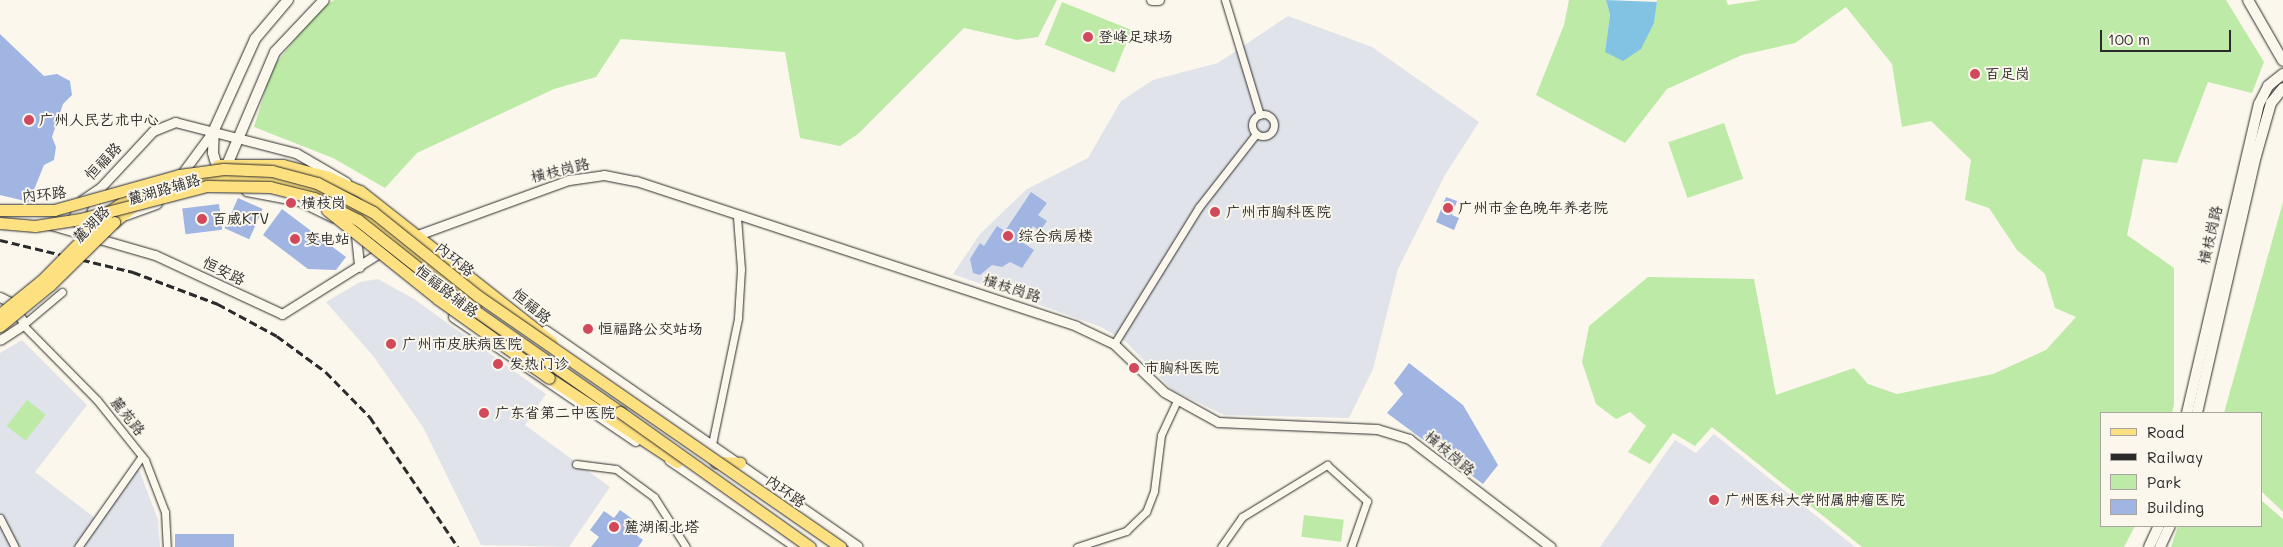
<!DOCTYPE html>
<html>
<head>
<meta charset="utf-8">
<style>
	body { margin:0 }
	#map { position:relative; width:2283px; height:547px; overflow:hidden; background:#fbf7ec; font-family:Mali,"LXGW WenKai TC",sans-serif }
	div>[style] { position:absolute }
	.built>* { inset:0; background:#e0e3e9 }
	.green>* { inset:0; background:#beeaa7; transform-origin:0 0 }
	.water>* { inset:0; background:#82c3e3 }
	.building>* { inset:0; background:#a1b5e3; transform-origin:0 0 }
	.roads { filter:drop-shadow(0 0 1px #2b2b2b) drop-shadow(0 0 1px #2b2b2b) }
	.minor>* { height:7px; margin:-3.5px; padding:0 3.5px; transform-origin:3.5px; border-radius:3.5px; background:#fbf7ec }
	.minor>.ring { margin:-3.5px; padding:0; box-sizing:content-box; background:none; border:7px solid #fbf7ec; border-radius:50% }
	.tertiary>* { height:9px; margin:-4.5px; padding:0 4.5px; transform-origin:4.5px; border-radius:4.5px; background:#fbf7ec }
	.secondary>* { height:10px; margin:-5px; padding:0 5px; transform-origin:5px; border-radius:5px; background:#fbf7ec }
	.primary>* { height:11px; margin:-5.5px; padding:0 5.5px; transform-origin:5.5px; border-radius:5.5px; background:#fde080 }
	.trunk>* { height:11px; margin:-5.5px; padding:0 5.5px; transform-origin:5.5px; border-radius:5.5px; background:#fde080 }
	.rail>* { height:2.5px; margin-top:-1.25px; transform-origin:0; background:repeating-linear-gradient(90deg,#2b2b2b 0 8px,transparent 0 12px) }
	.bridges { filter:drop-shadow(0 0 1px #2b2b2b) drop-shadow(0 0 1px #2b2b2b) }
	.primary-bridge>* { height:11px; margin:-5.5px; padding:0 5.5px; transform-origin:5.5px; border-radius:5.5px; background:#fde080 }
	.trunk-bridge>* { height:11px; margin:-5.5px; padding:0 5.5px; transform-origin:5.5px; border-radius:5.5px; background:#fde080 }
	.dots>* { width:14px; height:14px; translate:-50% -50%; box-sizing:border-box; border:2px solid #fbf7ec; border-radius:50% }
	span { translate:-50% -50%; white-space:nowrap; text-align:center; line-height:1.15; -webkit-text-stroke:4px #fbf7ec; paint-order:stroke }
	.poi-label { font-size:15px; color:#2b2b2b }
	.left { translate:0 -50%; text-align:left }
	.street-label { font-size:15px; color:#2b2b2b }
	.legend { position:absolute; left:2100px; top:412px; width:162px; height:115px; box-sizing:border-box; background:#fbf7ec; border:1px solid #a8a59f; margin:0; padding:6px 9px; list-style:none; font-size:15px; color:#2b2b2b }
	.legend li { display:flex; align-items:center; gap:10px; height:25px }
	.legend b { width:25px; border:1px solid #a8a59f }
	.scale { position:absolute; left:2100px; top:30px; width:131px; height:22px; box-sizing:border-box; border:2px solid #2b2b2b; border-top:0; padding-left:6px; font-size:15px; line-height:18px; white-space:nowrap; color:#2b2b2b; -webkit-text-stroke:4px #fbf7ec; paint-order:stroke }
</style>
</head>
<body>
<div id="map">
	<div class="built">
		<div style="clip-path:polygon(1288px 16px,1372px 47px,1479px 122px,1445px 175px,1398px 269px,1373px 369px,1349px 418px,1224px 415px,1172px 390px,1126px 342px,1101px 327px,953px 274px,980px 234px,1027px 189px,1088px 158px,1121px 101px,1153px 80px,1218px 63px)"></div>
		<div style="clip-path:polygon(378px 279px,414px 299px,546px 394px,525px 425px,610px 487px,569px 547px,481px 545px,423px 427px,374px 357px,326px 302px,360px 282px)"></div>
		<div style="clip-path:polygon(22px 340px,87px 405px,35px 472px,95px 518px,137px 464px,158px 520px,160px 547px,0 547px,0 353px)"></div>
		<div style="clip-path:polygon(1714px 434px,1855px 547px,1600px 547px,1675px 440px,1696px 453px)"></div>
	</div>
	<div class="green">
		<div style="clip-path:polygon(334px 0,1057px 0,1038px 37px,1017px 40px,964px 28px,858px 134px,840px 146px,800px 138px,785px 52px,621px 39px,596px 77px,554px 89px,417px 153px,385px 188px,333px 158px,254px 127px,272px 68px,318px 11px)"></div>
		<div style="clip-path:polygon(1569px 0,1606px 0,1610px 15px,1605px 52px,1654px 23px,1657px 0,1726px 0,1728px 5px,1761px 0,2226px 0,2264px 62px,2252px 93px,2208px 82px,2177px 163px,2143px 159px,2127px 235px,2174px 268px,2174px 404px,2172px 413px,2102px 413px,2102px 526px,2135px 526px,2124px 547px,1862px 547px,1712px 427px,1695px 446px,1673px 433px,1650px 464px,1628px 452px,1646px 426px,1630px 412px,1616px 419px,1596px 404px,1582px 362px,1589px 326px,1648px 277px,1754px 279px,1776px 395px,1854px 368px,1868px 384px,1897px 394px,1993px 374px,2046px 350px,2076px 317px,2055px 308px,2045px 274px,2017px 250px,1989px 208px,1965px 200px,1971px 160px,1931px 121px,1902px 127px,1892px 64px,1846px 7px,1795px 43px,1742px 55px,1667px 89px,1625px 143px,1536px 95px,1564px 25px)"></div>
		<div style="left:1062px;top:2px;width:75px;height:46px;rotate:22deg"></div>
		<div style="left:1724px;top:123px;width:59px;height:59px;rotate:71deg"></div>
		<div style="clip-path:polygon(2283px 202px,2283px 512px,2262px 492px,2262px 413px,2224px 413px)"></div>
		<div style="left:27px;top:400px;width:24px;height:33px;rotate:38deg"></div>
		<div style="clip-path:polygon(2262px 501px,2283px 519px,2283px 547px,2171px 547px,2178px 526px,2262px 526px)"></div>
		<div style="left:1304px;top:515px;width:40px;height:22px;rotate:7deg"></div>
	</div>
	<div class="water">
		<div style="clip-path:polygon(1606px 0,1657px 2px,1654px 23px,1641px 49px,1623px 61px,1605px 52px,1610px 15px)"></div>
	</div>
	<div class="building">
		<div style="clip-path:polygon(0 34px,44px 76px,57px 74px,70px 81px,72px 95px,63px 104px,52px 137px,56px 147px,54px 160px,44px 165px,29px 202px,0 195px)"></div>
		<div style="clip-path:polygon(1031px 192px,1047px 203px,1038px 215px,1047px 221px,1040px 231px,1033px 226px,1022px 242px,1034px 250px,1022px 268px,1010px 262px,1002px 267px,992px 265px,980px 275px,973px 273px,970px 259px,980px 243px,984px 246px,997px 226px,1005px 231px)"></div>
		<div style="clip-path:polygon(1446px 197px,1457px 201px,1452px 215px,1459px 218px,1454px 230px,1436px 222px)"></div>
		<div style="left:238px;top:198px;width:27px;height:33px;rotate:24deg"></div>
		<div style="left:219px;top:204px;width:26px;height:37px;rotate:83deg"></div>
		<div style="clip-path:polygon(282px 209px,346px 257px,336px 270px,308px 269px,263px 235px)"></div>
		<div style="clip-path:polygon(1409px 363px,1463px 405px,1498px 465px,1483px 484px,1387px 413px,1403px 394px,1394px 383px)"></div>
		<div style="clip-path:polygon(620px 510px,638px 523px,632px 532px,643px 540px,638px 547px,591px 547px,599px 537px,590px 530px,604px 511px,614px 518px)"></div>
		<div style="left:175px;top:534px;width:59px;height:13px"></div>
	</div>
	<div class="roads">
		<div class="minor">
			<div style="left:1225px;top:0;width:120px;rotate:73.1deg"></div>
			<div class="ring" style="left:1252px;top:114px;width:15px;height:15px"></div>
			<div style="left:62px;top:292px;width:51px;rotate:139.8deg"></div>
			<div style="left:23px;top:325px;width:105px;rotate:45.4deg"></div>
			<div style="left:97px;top:400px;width:77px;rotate:51.3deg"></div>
			<div style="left:145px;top:460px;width:56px;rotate:69deg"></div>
			<div style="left:165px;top:512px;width:35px;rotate:87deg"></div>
			<div style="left:1114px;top:344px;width:161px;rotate:-58.2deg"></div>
			<div style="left:1199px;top:207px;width:93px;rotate:-52deg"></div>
			<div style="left:712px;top:444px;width:129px;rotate:-78.3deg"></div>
			<div style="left:738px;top:318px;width:49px;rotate:-86.5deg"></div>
			<div style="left:741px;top:269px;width:52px;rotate:-94.4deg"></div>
			<div style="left:576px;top:464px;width:40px;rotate:7.1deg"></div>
			<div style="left:616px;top:469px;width:47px;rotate:36.4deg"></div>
			<div style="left:654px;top:497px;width:59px;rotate:57.4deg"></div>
			<div style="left:0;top:518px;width:33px;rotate:63deg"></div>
			<div style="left:78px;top:547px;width:111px;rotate:-54.9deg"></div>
			<div style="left:1077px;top:547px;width:52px;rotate:-18.1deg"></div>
			<div style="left:1126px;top:531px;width:28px;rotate:-44deg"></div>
			<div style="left:1146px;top:512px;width:22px;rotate:-69deg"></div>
			<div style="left:1154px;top:491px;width:56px;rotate:-82.9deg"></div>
			<div style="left:1161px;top:435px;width:38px;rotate:-65deg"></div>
			<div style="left:1221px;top:547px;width:37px;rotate:-55deg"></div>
			<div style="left:1242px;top:517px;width:100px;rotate:-31.5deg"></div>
			<div style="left:1327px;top:465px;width:54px;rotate:42deg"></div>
			<div style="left:1367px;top:501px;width:49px;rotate:109.2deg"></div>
		</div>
		<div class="tertiary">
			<div style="left:183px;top:172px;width:52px;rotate:-53.6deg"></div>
			<div style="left:82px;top:200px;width:22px;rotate:-34deg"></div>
			<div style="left:100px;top:188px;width:78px;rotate:-47.1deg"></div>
			<div style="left:153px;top:131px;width:24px;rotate:-22deg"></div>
			<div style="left:175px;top:122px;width:125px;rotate:14.4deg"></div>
			<div style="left:296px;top:153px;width:58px;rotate:30.1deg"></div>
			<div style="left:0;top:213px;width:40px;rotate:13deg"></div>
			<div style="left:32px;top:220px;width:34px;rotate:-15deg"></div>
			<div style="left:51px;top:225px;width:108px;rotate:16.1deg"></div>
			<div style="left:155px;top:255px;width:140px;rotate:24.9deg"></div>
			<div style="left:282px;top:314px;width:120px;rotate:-32.1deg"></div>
			<div style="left:93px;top:235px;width:14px;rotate:-111deg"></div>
			<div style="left:88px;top:222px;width:28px;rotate:-71deg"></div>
			<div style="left:356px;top:236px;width:31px;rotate:84deg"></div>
			<div style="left:412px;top:237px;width:167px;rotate:-20deg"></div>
			<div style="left:569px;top:180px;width:35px;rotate:-8deg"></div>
			<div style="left:604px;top:175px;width:33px;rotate:11deg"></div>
			<div style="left:636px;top:181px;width:463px;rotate:18.2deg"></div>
			<div style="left:1076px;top:326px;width:42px;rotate:25.3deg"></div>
			<div style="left:1114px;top:344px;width:69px;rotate:43.8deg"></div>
			<div style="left:1164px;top:392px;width:62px;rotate:29.1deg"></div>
			<div style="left:1218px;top:422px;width:159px;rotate:2.5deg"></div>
			<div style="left:1377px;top:429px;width:34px;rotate:17deg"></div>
			<div style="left:1409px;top:439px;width:178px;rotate:37.3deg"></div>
			<div style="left:0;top:297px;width:11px;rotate:27deg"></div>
			<div style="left:10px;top:302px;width:23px;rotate:56deg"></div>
			<div style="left:23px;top:321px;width:4px;rotate:90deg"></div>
			<div style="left:23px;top:325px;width:27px;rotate:147deg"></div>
		</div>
		<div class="secondary">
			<div style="left:1152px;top:0;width:7px"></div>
			<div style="left:2248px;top:0;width:70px;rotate:60.2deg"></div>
			<div style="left:224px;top:172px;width:130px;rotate:-67deg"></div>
			<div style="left:275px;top:52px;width:71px;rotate:-46.7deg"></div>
			<div style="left:219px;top:174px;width:22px;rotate:-106deg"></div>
			<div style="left:213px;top:153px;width:23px;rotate:-88deg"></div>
			<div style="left:214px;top:130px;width:100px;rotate:-65.7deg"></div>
			<div style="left:255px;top:39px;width:51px;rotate:-49.8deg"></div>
			<div style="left:247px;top:191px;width:54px;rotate:10.7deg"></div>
			<div style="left:300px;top:201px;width:37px;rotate:26deg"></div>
			<div style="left:126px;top:215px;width:33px;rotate:-20deg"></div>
			<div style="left:454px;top:317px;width:220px;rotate:34.3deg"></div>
			<div style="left:546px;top:331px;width:379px;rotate:34.7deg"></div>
			<div style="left:2187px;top:413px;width:317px;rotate:-76.9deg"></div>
			<div style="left:2259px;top:104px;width:20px;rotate:-63deg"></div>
			<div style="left:2268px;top:86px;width:19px;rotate:-39deg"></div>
			<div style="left:2197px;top:413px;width:264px;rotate:-77.1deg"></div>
			<div style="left:2256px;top:156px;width:55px;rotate:-74.2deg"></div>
			<div style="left:2271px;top:103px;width:19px;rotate:-51deg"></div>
			<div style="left:670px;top:460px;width:154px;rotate:34.4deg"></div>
			<div style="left:2149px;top:547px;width:23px;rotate:-65deg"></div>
			<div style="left:2160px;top:547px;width:23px;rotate:-65deg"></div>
		</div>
		<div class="primary">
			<div style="left:218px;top:165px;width:65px"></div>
			<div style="left:283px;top:165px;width:47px;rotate:14.9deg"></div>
			<div style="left:328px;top:177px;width:35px;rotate:24deg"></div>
			<div style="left:360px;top:191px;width:244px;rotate:38.2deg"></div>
			<div style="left:110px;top:211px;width:42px;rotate:-35.2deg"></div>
			<div style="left:114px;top:222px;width:41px;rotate:-39.1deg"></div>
			<div style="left:146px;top:196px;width:43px;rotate:-18.9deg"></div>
			<div style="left:187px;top:182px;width:61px;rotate:-5.6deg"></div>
			<div style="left:248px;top:176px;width:37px;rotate:8deg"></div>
			<div style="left:285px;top:181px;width:74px;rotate:22.4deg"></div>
			<div style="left:353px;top:209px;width:155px;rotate:38.2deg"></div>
			<div style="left:716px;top:462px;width:24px;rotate:2deg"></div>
		</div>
		<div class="trunk">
			<div style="left:454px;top:296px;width:203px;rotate:34.9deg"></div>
			<div style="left:549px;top:378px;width:153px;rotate:33.3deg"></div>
		</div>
	</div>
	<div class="rail">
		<div style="left:0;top:240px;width:137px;rotate:13.5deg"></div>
		<div style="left:133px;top:272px;width:91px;rotate:20.6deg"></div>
		<div style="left:218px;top:304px;width:67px;rotate:28.5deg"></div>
		<div style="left:277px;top:336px;width:61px;rotate:36.3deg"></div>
		<div style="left:326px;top:372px;width:63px;rotate:45.6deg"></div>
		<div style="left:370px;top:417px;width:157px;rotate:55.9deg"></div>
	</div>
	<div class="bridges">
		<div class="primary-bridge">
			<div style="left:0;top:314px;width:54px;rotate:-39deg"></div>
			<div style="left:42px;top:280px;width:93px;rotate:-45.4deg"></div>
			<div style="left:0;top:326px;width:65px;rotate:-39.4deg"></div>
			<div style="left:50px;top:285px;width:90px;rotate:-44.5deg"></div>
		</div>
		<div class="trunk-bridge">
			<div style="left:0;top:210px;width:54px"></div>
			<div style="left:54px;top:210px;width:130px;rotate:-15.6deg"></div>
			<div style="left:179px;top:175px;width:45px;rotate:-7.6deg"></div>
			<div style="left:224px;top:169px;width:48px;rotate:2.4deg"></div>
			<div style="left:272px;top:171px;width:47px;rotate:14.9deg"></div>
			<div style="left:317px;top:183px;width:63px;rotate:27.4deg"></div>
			<div style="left:373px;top:212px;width:134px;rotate:38.7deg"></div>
			<div style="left:478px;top:296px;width:441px;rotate:34.7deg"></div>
			<div style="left:327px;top:210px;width:142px;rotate:38.7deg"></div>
			<div style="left:438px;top:299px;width:136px;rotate:35.4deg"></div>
			<div style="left:0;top:223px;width:35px;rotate:5deg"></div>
			<div style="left:35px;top:226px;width:46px;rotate:-8.8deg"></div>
			<div style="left:80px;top:219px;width:131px;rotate:-14.6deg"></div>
			<div style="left:207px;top:186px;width:63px;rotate:0.9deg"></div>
			<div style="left:270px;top:187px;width:45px;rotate:14deg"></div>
			<div style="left:314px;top:198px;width:49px;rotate:26.6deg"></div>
			<div style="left:358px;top:220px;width:122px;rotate:38.4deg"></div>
			<div style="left:620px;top:412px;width:233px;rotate:35.4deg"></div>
		</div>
	</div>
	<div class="dots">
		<div style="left:1088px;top:37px;background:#d1495b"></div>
		<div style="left:1975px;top:74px;background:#d1495b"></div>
		<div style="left:29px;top:120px;background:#d1495b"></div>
		<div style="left:291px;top:203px;background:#d1495b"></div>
		<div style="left:1448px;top:208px;background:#d1495b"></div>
		<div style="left:1215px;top:212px;background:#d1495b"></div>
		<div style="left:202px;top:219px;background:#d1495b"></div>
		<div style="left:1008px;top:236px;background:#d1495b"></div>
		<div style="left:295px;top:239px;background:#d1495b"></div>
		<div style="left:588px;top:329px;background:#d1495b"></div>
		<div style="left:391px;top:344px;background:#d1495b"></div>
		<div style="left:498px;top:364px;background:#d1495b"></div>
		<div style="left:1134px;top:368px;background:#d1495b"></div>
		<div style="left:484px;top:413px;background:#d1495b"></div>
		<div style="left:1714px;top:500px;background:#d1495b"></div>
		<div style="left:614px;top:527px;background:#d1495b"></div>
	</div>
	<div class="poi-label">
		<span class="left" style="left:1098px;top:37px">登峰足球场</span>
		<span class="left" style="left:1985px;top:74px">百足岗</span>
		<span class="left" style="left:39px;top:120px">广州人民艺术中心</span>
		<span class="left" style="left:301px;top:203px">横枝岗</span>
		<span class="left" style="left:1458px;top:208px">广州市金色晚年养老院</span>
		<span class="left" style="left:1226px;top:212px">广州市胸科医院</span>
		<span class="left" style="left:212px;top:219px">百威KTV</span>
		<span class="left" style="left:1018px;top:236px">综合病房楼</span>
		<span class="left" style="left:305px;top:239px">变电站</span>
		<span class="left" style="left:598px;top:329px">恒福路公交站场</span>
		<span class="left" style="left:402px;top:344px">广州市皮肤病医院</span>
		<span class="left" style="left:509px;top:364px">发热门诊</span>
		<span class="left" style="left:1144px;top:368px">市胸科医院</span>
		<span class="left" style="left:495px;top:413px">广东省第二中医院</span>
		<span class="left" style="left:1725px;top:500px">广州医科大学附属肿瘤医院</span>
		<span class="left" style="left:624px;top:527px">麓湖阁北塔</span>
	</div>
	<div class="street-label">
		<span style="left:103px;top:161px;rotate:-46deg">恒福路</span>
		<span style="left:560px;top:170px;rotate:-14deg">横枝岗路</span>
		<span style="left:164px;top:189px;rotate:-16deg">麓湖路辅路</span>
		<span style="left:44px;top:194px;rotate:-6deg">内环路</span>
		<span style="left:91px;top:224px;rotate:-45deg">麓湖路</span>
		<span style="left:2210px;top:235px;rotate:-77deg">横枝岗路</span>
		<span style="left:455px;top:259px;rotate:39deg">内环路</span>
		<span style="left:224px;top:271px;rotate:26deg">恒安路</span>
		<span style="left:1012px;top:288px;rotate:18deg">横枝岗路</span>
		<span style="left:447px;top:291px;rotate:38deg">恒福路辅路</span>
		<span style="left:532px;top:306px;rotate:40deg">恒福路</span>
		<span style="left:128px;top:416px;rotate:51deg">麓苑路</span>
		<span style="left:1450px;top:453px;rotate:40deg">横枝岗路</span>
		<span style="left:786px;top:491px;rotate:35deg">内环路</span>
	</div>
	<ul class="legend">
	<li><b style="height:6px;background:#fde080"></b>Road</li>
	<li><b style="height:6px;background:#2b2b2b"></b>Railway</li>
	<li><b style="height:14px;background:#beeaa7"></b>Park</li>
	<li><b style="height:14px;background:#a1b5e3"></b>Building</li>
	</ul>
	<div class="scale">100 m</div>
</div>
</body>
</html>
